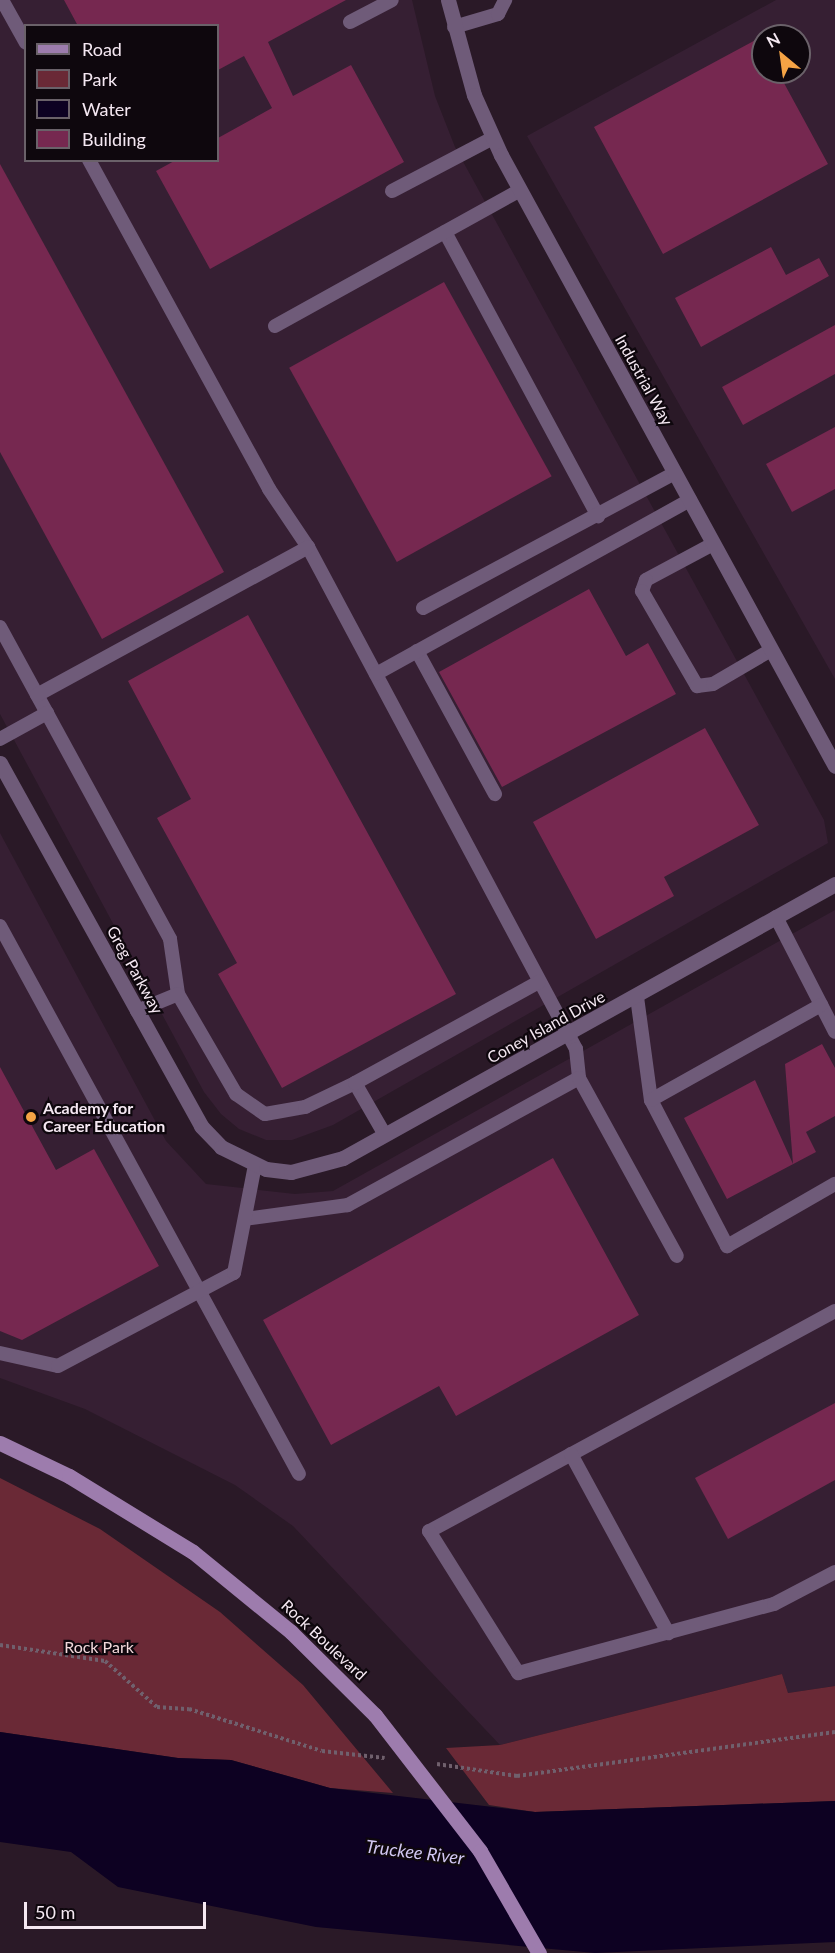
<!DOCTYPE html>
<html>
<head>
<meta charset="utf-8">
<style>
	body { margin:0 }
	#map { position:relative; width:835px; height:1953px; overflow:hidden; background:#2a1927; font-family:Lato,sans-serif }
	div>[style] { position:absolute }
	.built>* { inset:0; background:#361f33 }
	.green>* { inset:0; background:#6a2936 }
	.water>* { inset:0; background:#0d0122 }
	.building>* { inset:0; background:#762850; transform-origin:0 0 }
	.path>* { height:4px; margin-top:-2px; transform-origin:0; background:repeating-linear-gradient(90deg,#70606d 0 3px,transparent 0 6px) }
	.lane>* { height:14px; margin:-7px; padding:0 7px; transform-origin:7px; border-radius:7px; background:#6f5b79 }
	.street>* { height:15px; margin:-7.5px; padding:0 7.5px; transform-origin:7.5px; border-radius:7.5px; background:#6f5b79 }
	.secondary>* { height:15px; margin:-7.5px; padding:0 7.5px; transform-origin:7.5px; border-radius:7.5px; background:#9d7cad }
	.secondary-bridge>* { height:15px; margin:-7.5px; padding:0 7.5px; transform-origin:7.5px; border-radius:7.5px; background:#9d7cad }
	.dots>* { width:16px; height:16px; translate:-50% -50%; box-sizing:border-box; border:3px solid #0e070d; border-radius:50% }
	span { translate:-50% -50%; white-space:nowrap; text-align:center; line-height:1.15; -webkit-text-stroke:4.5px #0e070d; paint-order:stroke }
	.street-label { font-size:16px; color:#f5e8f2 }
	.poi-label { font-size:16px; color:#f5e8f2; font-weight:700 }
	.left { translate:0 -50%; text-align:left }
	.park-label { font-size:16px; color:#f2d8db }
	.water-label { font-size:18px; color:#d1c7f2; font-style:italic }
	.legend { position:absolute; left:24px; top:24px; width:195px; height:138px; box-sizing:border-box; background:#0e070d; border:2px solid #6a6169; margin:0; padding:8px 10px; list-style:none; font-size:18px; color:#f5e8f2 }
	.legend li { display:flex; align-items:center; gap:12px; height:30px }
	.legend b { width:30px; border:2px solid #6a6169 }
	.north { position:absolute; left:751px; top:24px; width:60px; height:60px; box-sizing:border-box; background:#0e070d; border:2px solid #6a6169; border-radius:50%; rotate:331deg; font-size:16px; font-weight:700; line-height:24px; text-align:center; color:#f5e8f2 }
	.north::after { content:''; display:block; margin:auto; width:21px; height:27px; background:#f5a345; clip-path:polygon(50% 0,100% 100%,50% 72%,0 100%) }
	.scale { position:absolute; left:24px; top:1902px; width:182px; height:27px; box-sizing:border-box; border:3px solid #f5e8f2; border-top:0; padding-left:8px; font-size:18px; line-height:21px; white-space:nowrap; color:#f5e8f2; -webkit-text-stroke:4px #0e070d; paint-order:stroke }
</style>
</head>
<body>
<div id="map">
	<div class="built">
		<div style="clip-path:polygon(evenodd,0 0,412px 0,435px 96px,455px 147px,824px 820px,828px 843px,333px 1125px,292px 1140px,266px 1140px,239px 1129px,221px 1114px,204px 1092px,0 714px,0 0,26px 26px,218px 26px,218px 160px,26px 160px,26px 26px)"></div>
		<div style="clip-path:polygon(evenodd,776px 0,835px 0,835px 679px,527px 136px,776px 0,763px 36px,799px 36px,799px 72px,763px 72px,763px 36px)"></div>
		<div style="clip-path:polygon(0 833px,166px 1141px,206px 1184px,295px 1194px,333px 1191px,835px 910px,835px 1686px,788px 1693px,782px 1674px,500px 1745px,293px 1526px,235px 1485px,85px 1409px,0 1378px)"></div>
	</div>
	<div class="green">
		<div style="clip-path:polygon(0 1478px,100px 1529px,220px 1612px,303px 1685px,393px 1793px,330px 1788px,231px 1760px,178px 1758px,0 1732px)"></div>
		<div style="clip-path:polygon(782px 1674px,788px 1693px,835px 1686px,835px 1801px,535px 1812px,489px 1805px,446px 1748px,500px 1745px)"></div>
	</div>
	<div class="water">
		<div style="clip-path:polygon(0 1732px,178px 1758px,231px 1760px,330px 1788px,535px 1812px,835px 1801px,835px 1942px,595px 1953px,316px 1927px,118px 1887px,71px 1852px,0 1842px)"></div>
	</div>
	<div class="building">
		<div style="clip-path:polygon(64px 0,346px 0,268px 42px,293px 96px,351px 65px,404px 162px,210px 269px,156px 171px,176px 160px,218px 160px,218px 138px,272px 108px,244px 56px,218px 70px,218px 26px,78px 26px)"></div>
		<div style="clip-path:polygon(763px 36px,763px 72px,778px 72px,828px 164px,663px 254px,594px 127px)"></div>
		<div style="clip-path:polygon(0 164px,224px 572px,102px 639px,0 452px)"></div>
		<div style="clip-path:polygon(771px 247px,786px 275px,819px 258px,829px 276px,701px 347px,675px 298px)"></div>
		<div style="left:444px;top:282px;width:222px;height:177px;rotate:61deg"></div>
		<div style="clip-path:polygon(835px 325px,835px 374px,743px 425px,722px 387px)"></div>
		<div style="clip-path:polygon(835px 427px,835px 489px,792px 512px,766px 464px)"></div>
		<div style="clip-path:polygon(589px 589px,626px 656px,648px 643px,676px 694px,502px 787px,439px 672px)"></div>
		<div style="clip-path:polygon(248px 615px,456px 994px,282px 1088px,218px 974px,237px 963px,157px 818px,191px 799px,128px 681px)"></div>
		<div style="clip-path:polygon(705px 728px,759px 825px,664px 877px,674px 896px,596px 939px,533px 822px)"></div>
		<div style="clip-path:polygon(822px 1044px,835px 1068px,835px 1116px,806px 1132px,816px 1152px,727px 1199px,684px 1118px,755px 1080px,793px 1164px,785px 1064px)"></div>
		<div style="clip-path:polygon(0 1067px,56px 1170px,94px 1149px,159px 1266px,22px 1340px,0 1331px)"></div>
		<div style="clip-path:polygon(553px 1158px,639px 1315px,456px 1416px,439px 1386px,331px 1445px,263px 1320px)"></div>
		<div style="clip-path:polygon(835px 1403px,835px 1480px,728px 1539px,695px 1478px)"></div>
	</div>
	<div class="path">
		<div style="left:0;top:1645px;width:106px;rotate:8.7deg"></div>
		<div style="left:105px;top:1661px;width:69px;rotate:41.5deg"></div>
		<div style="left:157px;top:1707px;width:32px;rotate:4deg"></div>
		<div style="left:189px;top:1709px;width:139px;rotate:17.5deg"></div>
		<div style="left:322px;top:1751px;width:63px;rotate:6.3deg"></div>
		<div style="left:437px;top:1764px;width:81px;rotate:8.5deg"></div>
		<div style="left:517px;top:1776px;width:321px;rotate:-7.9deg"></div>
	</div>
	<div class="lane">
		<div style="left:2px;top:0;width:49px;rotate:60.8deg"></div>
		<div style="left:350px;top:22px;width:47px;rotate:-27.6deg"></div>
		<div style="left:454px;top:27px;width:46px;rotate:-16.5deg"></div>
		<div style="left:498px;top:14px;width:16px;rotate:-63deg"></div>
		<div style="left:89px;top:160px;width:375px;rotate:61.3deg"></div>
		<div style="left:269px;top:489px;width:70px;rotate:56.1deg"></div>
		<div style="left:308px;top:547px;width:569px;rotate:61.9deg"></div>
		<div style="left:576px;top:1049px;width:29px;rotate:84deg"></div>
		<div style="left:579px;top:1078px;width:264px;rotate:151.2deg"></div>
		<div style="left:348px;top:1205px;width:104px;rotate:172.3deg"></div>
		<div style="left:392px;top:191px;width:114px;rotate:-27.7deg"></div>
		<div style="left:445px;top:232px;width:323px;rotate:61.7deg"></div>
		<div style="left:275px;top:326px;width:280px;rotate:-29deg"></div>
		<div style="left:713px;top:544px;width:76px;rotate:151.8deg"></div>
		<div style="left:646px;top:580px;width:12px;rotate:110deg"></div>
		<div style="left:642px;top:591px;width:110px;rotate:59.9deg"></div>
		<div style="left:697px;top:686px;width:16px;rotate:-7deg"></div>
		<div style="left:713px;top:684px;width:67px;rotate:-30.4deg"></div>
		<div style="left:423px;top:608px;width:286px;rotate:-28.2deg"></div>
		<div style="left:0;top:627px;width:355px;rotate:61.4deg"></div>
		<div style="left:170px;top:939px;width:56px;rotate:81.7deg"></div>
		<div style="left:178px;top:994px;width:116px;rotate:59.9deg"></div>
		<div style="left:236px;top:1094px;width:35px;rotate:35deg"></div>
		<div style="left:265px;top:1114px;width:41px;rotate:-9.9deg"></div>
		<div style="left:305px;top:1107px;width:55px;rotate:-25.6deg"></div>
		<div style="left:417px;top:651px;width:163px;rotate:61.4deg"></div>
		<div style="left:376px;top:674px;width:359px;rotate:-29deg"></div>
		<div style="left:37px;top:695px;width:309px;rotate:-28.6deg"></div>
		<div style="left:0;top:739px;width:54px;rotate:-29deg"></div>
		<div style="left:776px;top:917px;width:129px;rotate:62.8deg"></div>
		<div style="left:0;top:926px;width:624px;rotate:61.38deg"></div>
		<div style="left:637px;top:997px;width:104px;rotate:82.3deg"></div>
		<div style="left:651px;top:1100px;width:165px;rotate:62.5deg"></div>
		<div style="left:727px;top:1246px;width:125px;rotate:-29.9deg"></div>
		<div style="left:137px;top:1011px;width:44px;rotate:-22.5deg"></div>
		<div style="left:579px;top:1078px;width:203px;rotate:61.2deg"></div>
		<div style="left:651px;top:1100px;width:195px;rotate:-29.2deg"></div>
		<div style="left:385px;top:1135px;width:60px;rotate:-120deg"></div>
		<div style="left:355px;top:1083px;width:210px;rotate:-28.8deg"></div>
		<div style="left:835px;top:1311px;width:462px;rotate:151.5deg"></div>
		<div style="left:429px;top:1531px;width:168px;rotate:57.9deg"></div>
		<div style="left:518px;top:1673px;width:265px;rotate:-15.1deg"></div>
		<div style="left:774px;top:1604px;width:69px;rotate:-27.7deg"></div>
		<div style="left:0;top:1353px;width:59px;rotate:12.6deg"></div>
		<div style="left:58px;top:1366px;width:199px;rotate:-27.9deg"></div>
		<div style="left:234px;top:1273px;width:110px;rotate:-79deg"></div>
		<div style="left:571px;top:1454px;width:204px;rotate:61.5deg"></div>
	</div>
	<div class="street">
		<div style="left:448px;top:0;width:98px;rotate:74.7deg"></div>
		<div style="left:474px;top:95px;width:66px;rotate:65.8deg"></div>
		<div style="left:501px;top:155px;width:696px;rotate:61.34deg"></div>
		<div style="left:0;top:763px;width:415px;rotate:61deg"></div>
		<div style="left:201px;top:1126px;width:29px;rotate:46deg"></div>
		<div style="left:221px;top:1147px;width:50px;rotate:26.1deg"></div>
		<div style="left:266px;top:1169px;width:25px;rotate:7deg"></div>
		<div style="left:291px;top:1172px;width:54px;rotate:-15.1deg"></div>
		<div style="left:343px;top:1158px;width:563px;rotate:-29.11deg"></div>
	</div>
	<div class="secondary">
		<div style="left:0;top:1443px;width:76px;rotate:25.6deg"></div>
		<div style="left:69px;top:1476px;width:145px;rotate:31.5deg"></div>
		<div style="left:193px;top:1552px;width:127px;rotate:39.2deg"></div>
		<div style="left:291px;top:1632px;width:118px;rotate:44.7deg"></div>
	</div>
	<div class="secondary-bridge">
		<div style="left:375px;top:1715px;width:172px;rotate:52.3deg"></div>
		<div style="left:480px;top:1851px;width:118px;rotate:60deg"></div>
	</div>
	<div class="dots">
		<div style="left:31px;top:1117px;background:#f5a345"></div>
	</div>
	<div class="street-label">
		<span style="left:644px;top:380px;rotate:61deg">Industrial Way</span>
		<span style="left:135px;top:970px;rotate:61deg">Greg Parkway</span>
		<span style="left:546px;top:1027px;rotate:-29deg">Coney Island Drive</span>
		<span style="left:324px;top:1640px;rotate:43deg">Rock Boulevard</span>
	</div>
	<div class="poi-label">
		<span class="left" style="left:43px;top:1117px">Academy for<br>Career Education</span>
	</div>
	<div class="park-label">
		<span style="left:99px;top:1647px">Rock Park</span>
	</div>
	<div class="water-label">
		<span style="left:415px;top:1852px;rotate:7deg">Truckee River</span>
	</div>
	<ul class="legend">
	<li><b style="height:8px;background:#9d7cad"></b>Road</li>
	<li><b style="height:16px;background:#6a2936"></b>Park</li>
	<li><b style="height:16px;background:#0d0122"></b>Water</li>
	<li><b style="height:16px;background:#762850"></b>Building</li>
	</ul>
	<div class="north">N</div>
	<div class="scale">50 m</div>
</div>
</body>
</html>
